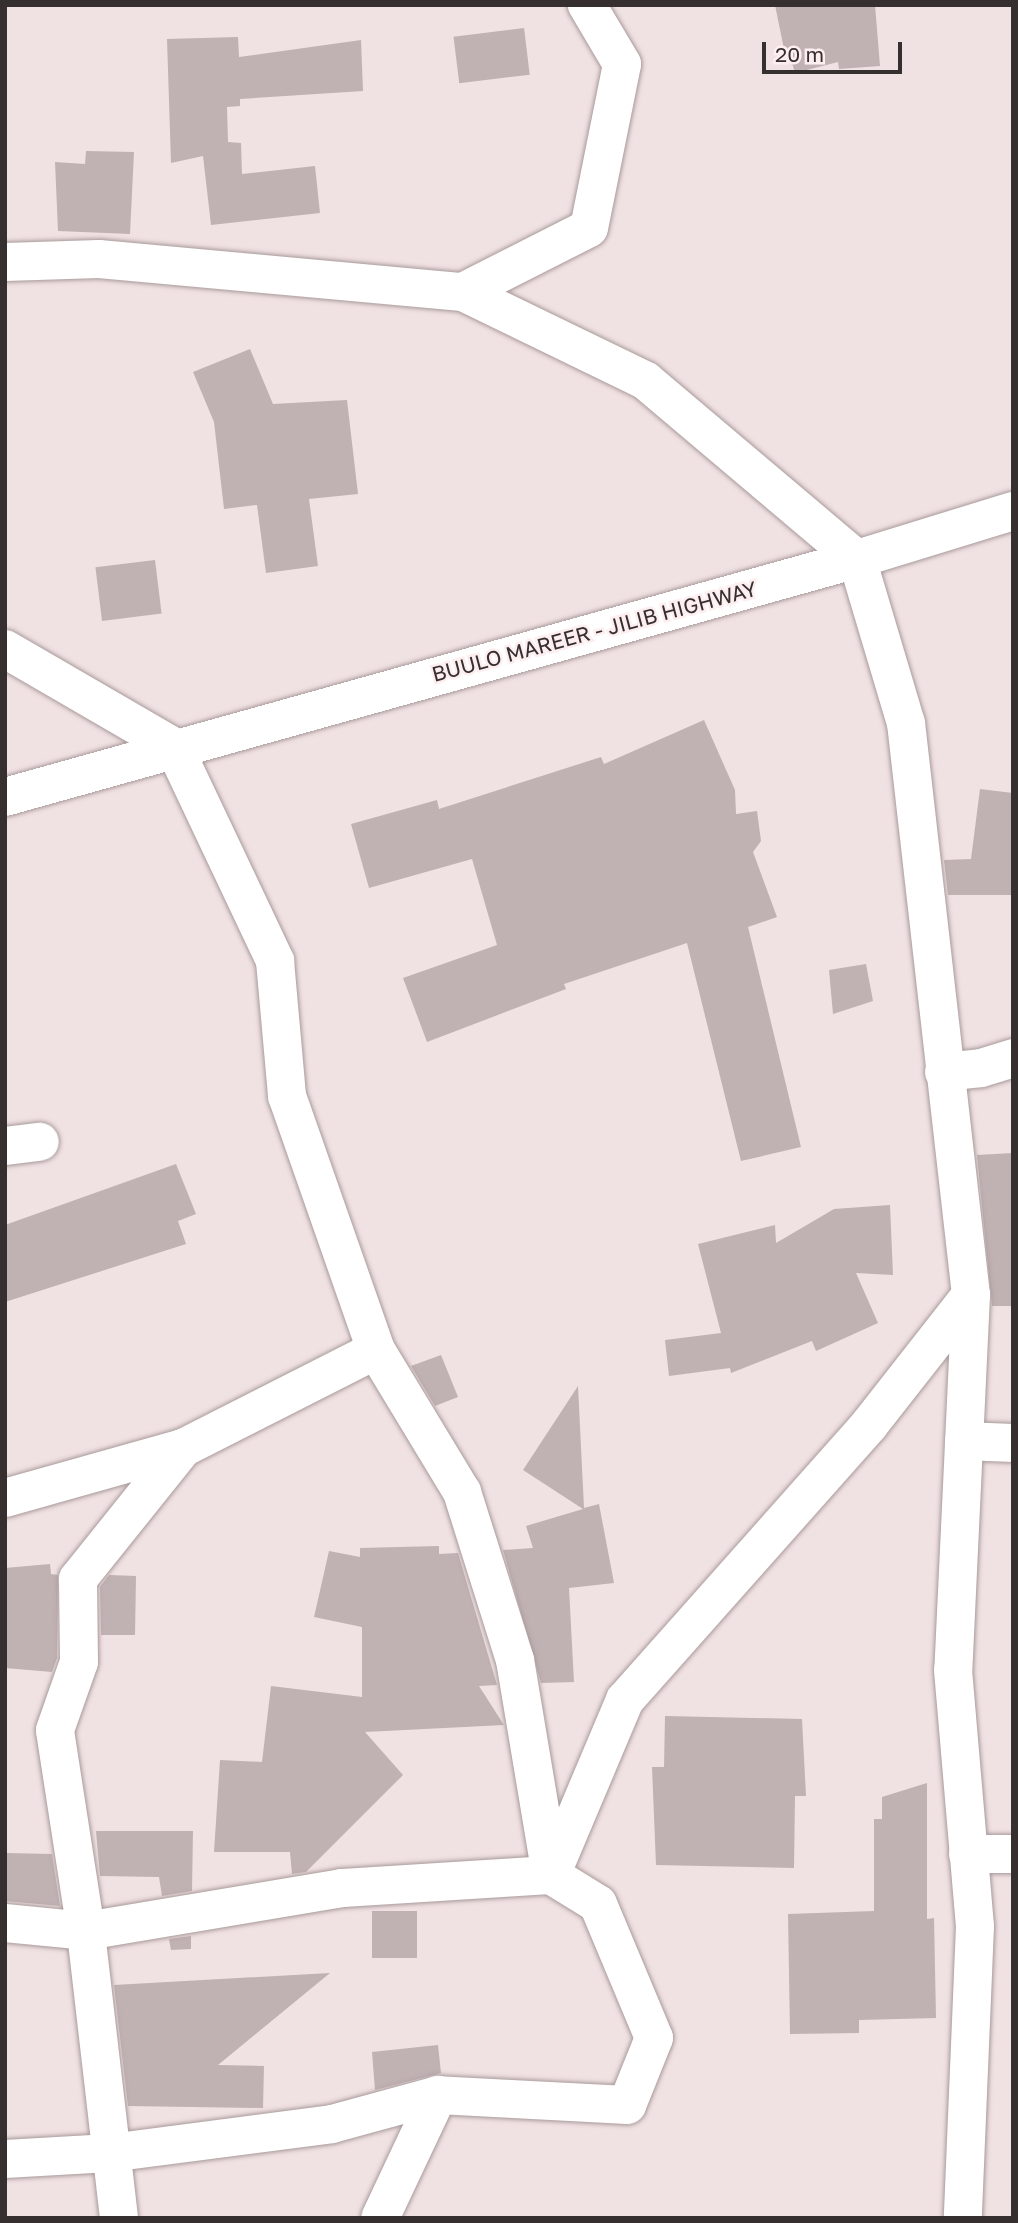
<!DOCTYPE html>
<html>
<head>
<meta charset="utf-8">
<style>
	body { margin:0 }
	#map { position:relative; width:1018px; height:2223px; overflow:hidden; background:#f0e1e2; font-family:"Golos Text",sans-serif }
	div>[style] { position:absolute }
	.building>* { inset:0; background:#c0b1b2; transform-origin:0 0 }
	.roads { filter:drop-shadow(0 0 2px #a99a9b) drop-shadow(0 0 2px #a99a9b) }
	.minor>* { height:38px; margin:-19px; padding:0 19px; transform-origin:19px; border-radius:19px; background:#fff }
	.major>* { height:38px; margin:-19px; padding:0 19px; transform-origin:19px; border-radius:19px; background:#fff }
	span { translate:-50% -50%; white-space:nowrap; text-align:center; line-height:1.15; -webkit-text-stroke:5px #feeeef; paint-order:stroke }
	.street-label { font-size:21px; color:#352f30 }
	.frame { position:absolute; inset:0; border:7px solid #352f30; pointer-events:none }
	.scale { position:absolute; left:762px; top:42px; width:140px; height:32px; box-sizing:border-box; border:4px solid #352f30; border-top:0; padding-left:9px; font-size:21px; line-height:24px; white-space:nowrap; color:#352f30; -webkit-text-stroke:5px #feeeef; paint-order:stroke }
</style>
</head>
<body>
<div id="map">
	<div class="building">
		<div style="clip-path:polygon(775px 5px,875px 5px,880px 66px,839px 69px,838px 62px,795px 73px,789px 53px,785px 54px)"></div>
		<div style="left:524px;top:28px;width:47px;height:71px;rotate:83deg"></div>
		<div style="clip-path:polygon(238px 37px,239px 57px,361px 40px,363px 91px,240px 99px,240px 106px,227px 107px,228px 142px,241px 143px,242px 174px,315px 166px,320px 213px,211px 225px,203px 156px,171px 163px,167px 39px)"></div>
		<div style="clip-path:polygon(86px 151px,134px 152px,130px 234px,58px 231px,55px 162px,85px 164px)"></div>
		<div style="clip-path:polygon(250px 349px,273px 404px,347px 400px,358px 494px,309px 499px,318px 566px,266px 573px,257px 505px,224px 509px,214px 422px,193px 372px)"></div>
		<div style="left:155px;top:560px;width:54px;height:60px;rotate:83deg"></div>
		<div style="clip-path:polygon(704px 720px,735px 790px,736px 814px,757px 811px,761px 841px,753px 852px,777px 917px,748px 927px,801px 1147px,741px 1161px,687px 943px,564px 984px,566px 989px,427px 1042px,403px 978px,497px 945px,472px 859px,369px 888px,351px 824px,437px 800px,439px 809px,601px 757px,604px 764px)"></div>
		<div style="clip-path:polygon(980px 789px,1013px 793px,1013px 895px,948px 895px,944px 860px,971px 859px)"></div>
		<div style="clip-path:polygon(866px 964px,873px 1001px,833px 1014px,829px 970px)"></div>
		<div style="clip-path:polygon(1013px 1153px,1013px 1306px,992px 1306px,977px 1155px)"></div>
		<div style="clip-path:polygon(176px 1164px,196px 1214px,178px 1221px,186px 1244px,5px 1302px,5px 1225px)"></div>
		<div style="clip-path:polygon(890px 1205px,893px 1275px,856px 1273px,878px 1323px,816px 1351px,812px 1341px,731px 1373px,730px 1368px,669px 1376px,665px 1340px,721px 1333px,698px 1244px,775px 1225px,776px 1243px,834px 1209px)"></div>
		<div style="clip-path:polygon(441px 1355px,458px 1397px,435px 1406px,411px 1366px)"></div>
		<div style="clip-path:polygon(578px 1386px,584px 1508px,599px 1504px,614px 1583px,569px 1588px,574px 1682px,541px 1683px,503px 1550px,533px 1548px,526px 1526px,583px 1509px,523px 1470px)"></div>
		<div style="clip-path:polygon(439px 1546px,439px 1554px,458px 1553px,497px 1685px,479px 1686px,504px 1725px,365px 1732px,403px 1775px,306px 1872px,292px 1874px,290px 1852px,214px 1852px,220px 1760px,262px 1762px,271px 1686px,362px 1697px,362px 1627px,314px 1617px,329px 1551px,360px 1557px,360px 1548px)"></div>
		<div style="clip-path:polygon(50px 1564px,51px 1574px,58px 1575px,57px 1658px,52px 1672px,5px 1668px,5px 1568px)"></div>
		<div style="clip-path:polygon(109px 1575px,136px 1576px,135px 1635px,101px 1635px,100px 1587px)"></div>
		<div style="clip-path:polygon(665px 1716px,802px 1719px,806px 1796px,795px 1796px,794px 1868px,656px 1865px,652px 1767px,664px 1767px)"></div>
		<div style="clip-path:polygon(927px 1783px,927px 1919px,934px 1918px,936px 2018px,859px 2020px,859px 2033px,790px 2034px,788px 1914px,874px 1911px,874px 1819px,882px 1819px,882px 1797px)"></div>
		<div style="clip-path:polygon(96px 1831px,193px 1831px,192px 1891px,162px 1896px,159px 1877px,100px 1876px)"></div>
		<div style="clip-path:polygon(5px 1853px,52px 1854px,60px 1906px,5px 1901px)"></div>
		<div style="left:372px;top:1911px;width:45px;height:47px"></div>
		<div style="clip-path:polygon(191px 1936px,191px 1949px,171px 1950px,169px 1939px)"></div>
		<div style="clip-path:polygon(330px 1973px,218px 2065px,264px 2066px,263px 2108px,128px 2106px,114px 1985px)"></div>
		<div style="clip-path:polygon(438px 2045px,441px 2073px,375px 2090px,372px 2052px)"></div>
	</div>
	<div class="roads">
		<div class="minor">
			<div style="left:5px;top:262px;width:94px;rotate:-1.8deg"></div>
			<div style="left:99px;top:259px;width:365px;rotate:5.2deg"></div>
			<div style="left:463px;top:292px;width:203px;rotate:25.9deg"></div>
			<div style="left:646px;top:381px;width:276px;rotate:40.2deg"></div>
			<div style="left:857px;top:559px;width:171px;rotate:73.4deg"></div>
			<div style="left:906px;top:723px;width:576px;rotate:83.52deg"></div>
			<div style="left:971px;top:1295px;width:375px;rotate:92.7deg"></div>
			<div style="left:953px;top:1670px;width:257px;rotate:85.1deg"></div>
			<div style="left:975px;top:1926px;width:292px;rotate:92.4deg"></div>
			<div style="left:463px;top:292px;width:141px;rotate:-26.9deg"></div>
			<div style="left:589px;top:228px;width:167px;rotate:-78.6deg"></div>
			<div style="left:622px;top:64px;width:69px;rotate:-120.7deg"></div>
			<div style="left:5px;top:649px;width:195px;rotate:30.1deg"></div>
			<div style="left:174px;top:747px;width:237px;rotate:64.7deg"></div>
			<div style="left:275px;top:961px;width:136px;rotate:84.9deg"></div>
			<div style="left:287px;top:1096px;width:269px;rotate:70.7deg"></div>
			<div style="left:376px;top:1350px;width:166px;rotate:58.8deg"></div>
			<div style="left:462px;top:1492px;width:176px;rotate:72.5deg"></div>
			<div style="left:515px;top:1660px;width:218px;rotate:80.5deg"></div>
			<div style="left:551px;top:1875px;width:55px;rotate:31.7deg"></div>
			<div style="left:598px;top:1904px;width:145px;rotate:67.3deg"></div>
			<div style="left:654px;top:2038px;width:72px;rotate:111.9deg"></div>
			<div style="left:627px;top:2105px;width:189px;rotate:-177deg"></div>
			<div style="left:438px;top:2095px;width:136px;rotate:115.2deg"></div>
			<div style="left:944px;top:1072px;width:37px;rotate:-6deg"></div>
			<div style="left:981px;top:1068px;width:34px;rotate:-17deg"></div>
			<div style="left:5px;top:1146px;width:35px;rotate:-7deg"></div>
			<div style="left:964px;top:1441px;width:49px;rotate:2.3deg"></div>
			<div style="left:5px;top:1498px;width:185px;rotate:-15.7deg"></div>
			<div style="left:968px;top:1854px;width:45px"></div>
			<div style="left:5px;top:1923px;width:81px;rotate:5.6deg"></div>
			<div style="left:86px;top:1931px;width:260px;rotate:-9.5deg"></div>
			<div style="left:342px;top:1888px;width:209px;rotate:-3.6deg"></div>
			<div style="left:551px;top:1875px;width:190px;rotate:-67.1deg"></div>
			<div style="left:625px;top:1700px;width:368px;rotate:-48.4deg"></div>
			<div style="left:869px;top:1425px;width:165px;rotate:-51.9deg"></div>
			<div style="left:5px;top:2159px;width:105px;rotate:-3.3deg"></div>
			<div style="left:110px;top:2153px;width:224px;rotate:-7.4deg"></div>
			<div style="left:332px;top:2124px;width:110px;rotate:-15.3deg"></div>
			<div style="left:119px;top:2218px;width:289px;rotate:-96.6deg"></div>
			<div style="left:86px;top:1931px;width:203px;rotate:-98.8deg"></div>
			<div style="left:55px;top:1730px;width:72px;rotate:-70.6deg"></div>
			<div style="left:79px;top:1662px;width:83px;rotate:-90.7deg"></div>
			<div style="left:78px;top:1579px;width:168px;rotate:-51.3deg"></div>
			<div style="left:183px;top:1448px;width:216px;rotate:-26.9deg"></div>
		</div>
		<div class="major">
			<div style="left:5px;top:797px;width:885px;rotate:-15.61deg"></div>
			<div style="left:857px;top:559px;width:163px;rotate:-17.1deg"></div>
		</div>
	</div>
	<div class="street-label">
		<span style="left:594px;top:631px;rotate:-15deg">BUULO MAREER - JILIB HIGHWAY</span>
	</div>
	<div class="frame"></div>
	<div class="scale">20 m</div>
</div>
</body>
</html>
